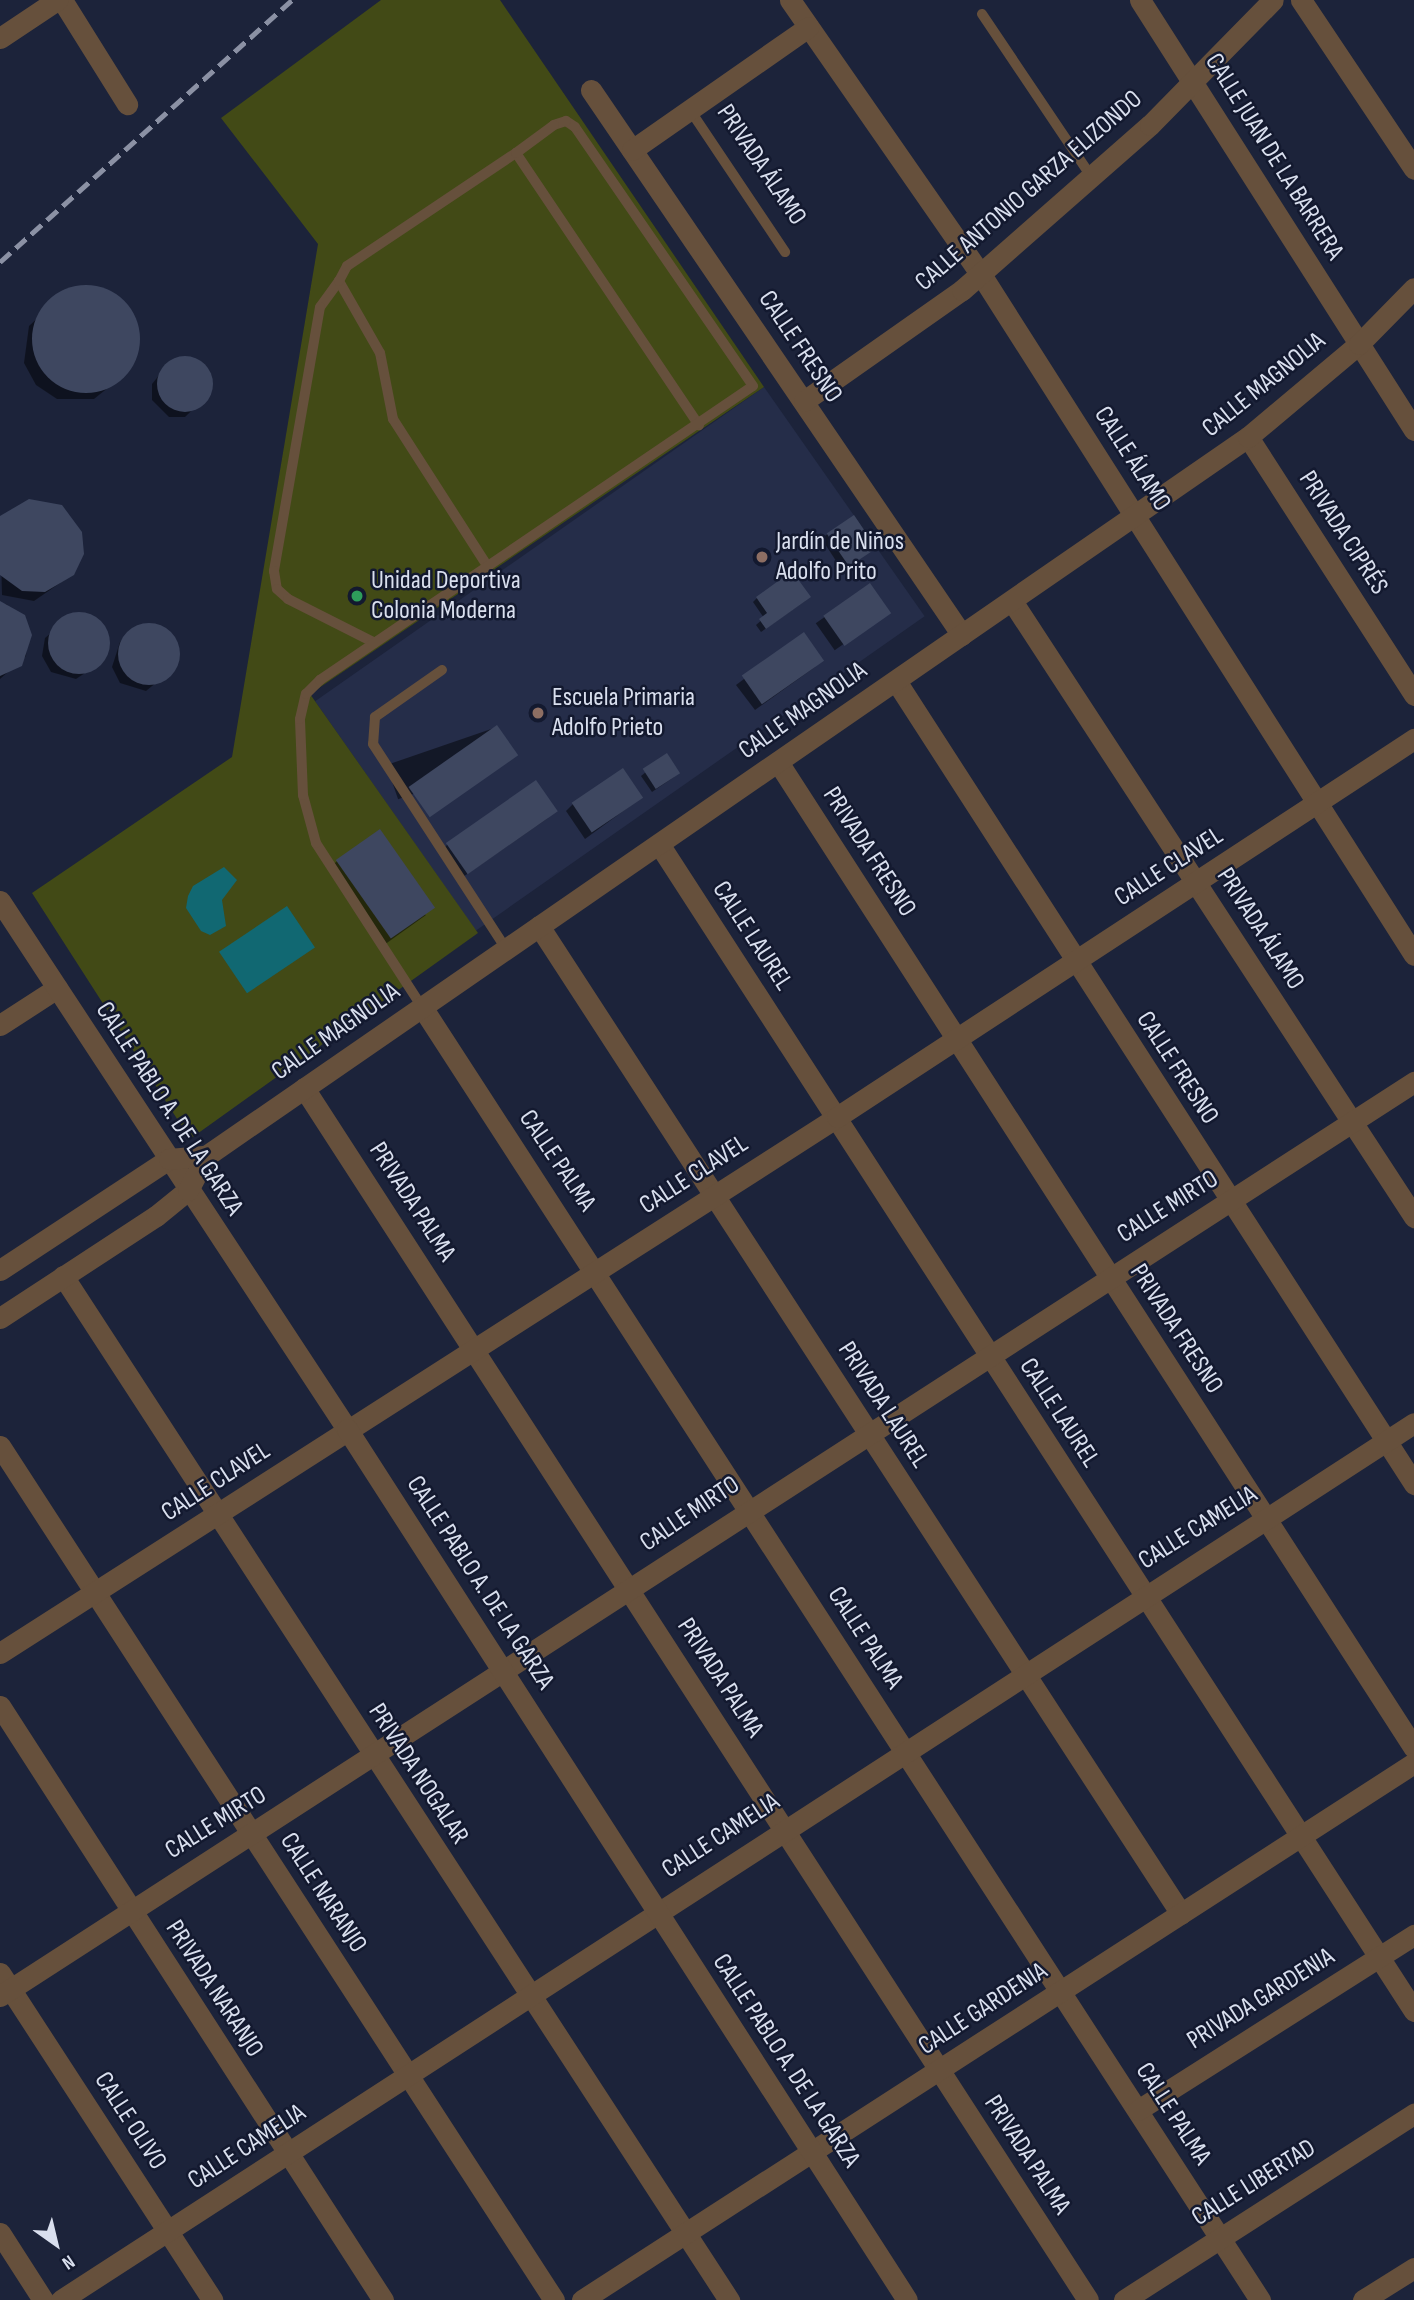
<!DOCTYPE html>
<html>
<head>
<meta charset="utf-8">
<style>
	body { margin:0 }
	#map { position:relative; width:1414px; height:2300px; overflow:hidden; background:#1c233a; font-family:"Sofia Sans Condensed",sans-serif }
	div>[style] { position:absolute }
	.built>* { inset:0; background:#252d49; transform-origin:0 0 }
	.green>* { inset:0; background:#424a16 }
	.water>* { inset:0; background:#116872; transform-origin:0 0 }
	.shadow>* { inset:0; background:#0007; transform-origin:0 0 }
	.building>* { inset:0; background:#3e4760; transform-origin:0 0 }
	.round { border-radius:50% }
	.service>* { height:10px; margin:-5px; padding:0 5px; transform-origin:5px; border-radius:5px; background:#66503c }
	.minor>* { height:21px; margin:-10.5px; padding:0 10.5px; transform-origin:10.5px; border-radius:10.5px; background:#66503c }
	.tertiary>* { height:21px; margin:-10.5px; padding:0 10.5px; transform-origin:10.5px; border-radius:10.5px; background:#66503c }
	.rail>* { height:5px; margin-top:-2.5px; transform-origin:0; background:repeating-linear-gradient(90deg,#8b91a4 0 14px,transparent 0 21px) }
	.dots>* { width:19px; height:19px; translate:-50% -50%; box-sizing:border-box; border:4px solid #13192f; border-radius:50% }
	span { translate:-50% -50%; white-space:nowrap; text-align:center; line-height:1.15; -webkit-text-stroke:5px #13192f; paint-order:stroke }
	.street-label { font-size:26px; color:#d9dfee }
	.poi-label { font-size:26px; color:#d9dfee }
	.left { translate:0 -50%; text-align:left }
	.north { position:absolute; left:21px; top:2209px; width:70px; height:70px; -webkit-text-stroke:5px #13192f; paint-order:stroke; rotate:146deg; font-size:19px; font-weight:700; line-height:28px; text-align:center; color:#d9dfee }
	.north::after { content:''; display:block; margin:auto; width:24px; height:32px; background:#d9dfee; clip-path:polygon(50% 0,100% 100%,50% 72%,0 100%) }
</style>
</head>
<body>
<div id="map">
	<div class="built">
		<div style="left:764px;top:387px;width:280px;height:548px;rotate:55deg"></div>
	</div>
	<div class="green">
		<div style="clip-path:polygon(381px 0,500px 0,764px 387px,310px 694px,478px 933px,190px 1139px,32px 893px,232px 757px,318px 244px,221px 118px)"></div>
	</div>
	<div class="water">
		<div style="clip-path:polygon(224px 867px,237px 880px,222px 900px,226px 926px,210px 935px,201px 931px,186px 908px,188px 896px,193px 886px)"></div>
		<div style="left:287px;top:906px;width:50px;height:82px;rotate:56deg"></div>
	</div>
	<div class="shadow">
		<div style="clip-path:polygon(67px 291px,104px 291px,132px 315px,136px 352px,125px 374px,94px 399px,57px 399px,36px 385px,24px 363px,29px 326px)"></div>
		<div style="clip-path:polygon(194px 359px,207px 368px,211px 392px,185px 417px,169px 417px,152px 400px,152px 384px,169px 363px)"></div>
		<div style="left:854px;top:517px;width:37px;height:39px;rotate:57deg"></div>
		<div style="clip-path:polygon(0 518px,73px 574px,34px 601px,2px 595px)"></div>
		<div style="left:869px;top:586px;width:33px;height:65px;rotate:55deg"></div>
		<div style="clip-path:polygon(757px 598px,805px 601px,761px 632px,756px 625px,764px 618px,753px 602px)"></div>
		<div style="clip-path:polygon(6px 604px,28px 626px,26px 656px,0 679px,0 605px)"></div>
		<div style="clip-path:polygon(74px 614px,100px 622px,108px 637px,100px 663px,76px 679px,51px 672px,42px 656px,45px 638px)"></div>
		<div style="clip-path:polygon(144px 626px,169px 633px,178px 649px,175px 667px,146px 691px,120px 683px,112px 667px,120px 642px)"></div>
		<div style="clip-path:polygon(804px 634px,815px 667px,755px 710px,736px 685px)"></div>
		<div style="left:497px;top:727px;width:36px;height:117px;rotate:71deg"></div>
		<div style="clip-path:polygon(666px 756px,674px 777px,652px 792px,641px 776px)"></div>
		<div style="clip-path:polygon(641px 798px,585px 839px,566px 811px,573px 804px)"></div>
		<div style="clip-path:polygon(548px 818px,460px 879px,441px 851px,448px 844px)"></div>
		<div style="clip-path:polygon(337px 861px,426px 915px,384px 945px,330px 868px)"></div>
	</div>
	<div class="building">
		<div class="round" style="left:32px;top:285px;width:108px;height:108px"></div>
		<div class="round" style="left:157px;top:356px;width:56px;height:56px"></div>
		<div style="clip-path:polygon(29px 499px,62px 505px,82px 532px,84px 554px,74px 575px,45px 592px,22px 591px,0 575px,0 516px)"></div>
		<div style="left:854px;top:515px;width:40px;height:33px;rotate:56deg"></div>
		<div style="clip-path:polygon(792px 571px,811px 597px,766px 629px,759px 619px,767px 613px,756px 597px)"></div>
		<div style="left:870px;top:583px;width:37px;height:57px;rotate:55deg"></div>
		<div style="clip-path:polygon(0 601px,25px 615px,32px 635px,22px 666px,0 676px)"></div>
		<div class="round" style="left:48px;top:612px;width:62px;height:62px"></div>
		<div class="round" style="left:118px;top:623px;width:62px;height:62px"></div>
		<div style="left:804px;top:632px;width:35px;height:76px;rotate:55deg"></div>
		<div style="left:497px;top:725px;width:37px;height:108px;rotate:55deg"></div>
		<div style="left:667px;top:753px;width:24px;height:29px;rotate:57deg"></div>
		<div style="left:623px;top:768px;width:36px;height:62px;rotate:56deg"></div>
		<div style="left:536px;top:780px;width:38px;height:110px;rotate:55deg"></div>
		<div style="left:380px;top:829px;width:96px;height:54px;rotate:55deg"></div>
	</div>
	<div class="service">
		<div style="left:982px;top:14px;width:195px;rotate:56.1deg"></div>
		<div style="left:690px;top:110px;width:171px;rotate:56.2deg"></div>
		<div style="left:339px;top:281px;width:32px;rotate:126deg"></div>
		<div style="left:320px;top:307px;width:268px;rotate:99.9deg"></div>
		<div style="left:274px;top:571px;width:18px;rotate:81deg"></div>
		<div style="left:277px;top:589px;width:15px;rotate:42deg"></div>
		<div style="left:288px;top:599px;width:97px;rotate:26.8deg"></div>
		<div style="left:488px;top:567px;width:176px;rotate:-122.7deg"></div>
		<div style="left:393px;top:419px;width:67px;rotate:-101.1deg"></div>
		<div style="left:380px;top:353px;width:83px;rotate:-119.7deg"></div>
		<div style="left:339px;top:281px;width:17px;rotate:-62deg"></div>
		<div style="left:347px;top:266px;width:203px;rotate:-33.8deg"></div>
		<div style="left:516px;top:153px;width:328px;rotate:56.1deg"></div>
		<div style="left:442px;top:670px;width:82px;rotate:145deg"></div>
		<div style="left:375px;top:717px;width:27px;rotate:94deg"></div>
		<div style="left:373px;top:744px;width:244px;rotate:57deg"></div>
		<div style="left:422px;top:1007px;width:195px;rotate:-122.9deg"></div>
		<div style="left:316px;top:843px;width:50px;rotate:-105.2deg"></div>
		<div style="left:303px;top:795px;width:76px;rotate:-92.3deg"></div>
		<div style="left:300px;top:719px;width:26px;rotate:-77deg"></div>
		<div style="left:306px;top:694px;width:20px;rotate:-45deg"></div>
		<div style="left:320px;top:680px;width:523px;rotate:-34.18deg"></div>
		<div style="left:753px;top:386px;width:314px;rotate:-124.5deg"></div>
		<div style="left:575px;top:127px;width:11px;rotate:-146deg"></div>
		<div style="left:566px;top:121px;width:13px;rotate:162deg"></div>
		<div style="left:554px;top:125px;width:47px;rotate:143.6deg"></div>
	</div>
	<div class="minor">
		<div style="left:62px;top:0;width:123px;rotate:58deg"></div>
		<div style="left:790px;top:0;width:333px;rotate:55.2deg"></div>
		<div style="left:980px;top:273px;width:808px;rotate:57.53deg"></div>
		<div style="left:1140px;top:0;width:510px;rotate:57.49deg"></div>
		<div style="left:1301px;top:0;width:203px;rotate:56.2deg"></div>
		<div style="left:0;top:38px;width:69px;rotate:-33.7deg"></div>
		<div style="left:591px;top:90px;width:659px;rotate:55.76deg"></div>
		<div style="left:632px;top:150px;width:215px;rotate:-34.9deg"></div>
		<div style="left:804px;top:401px;width:193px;rotate:-35.1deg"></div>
		<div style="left:962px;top:290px;width:250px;rotate:-41.3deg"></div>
		<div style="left:1150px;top:125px;width:175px;rotate:-45.5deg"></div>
		<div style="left:1248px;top:437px;width:307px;rotate:57.2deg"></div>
		<div style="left:1012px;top:601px;width:736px;rotate:56.87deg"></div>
		<div style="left:896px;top:681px;width:956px;rotate:57.17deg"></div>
		<div style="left:778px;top:762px;width:1173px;rotate:57.18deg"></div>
		<div style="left:659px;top:844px;width:1390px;rotate:57.1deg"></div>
		<div style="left:539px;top:926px;width:1178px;rotate:56.98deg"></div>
		<div style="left:422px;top:1007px;width:1541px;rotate:57.05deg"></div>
		<div style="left:0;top:1025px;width:68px;rotate:-33deg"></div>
		<div style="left:304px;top:1088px;width:1443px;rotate:57.1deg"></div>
		<div style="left:63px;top:1276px;width:1222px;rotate:56.96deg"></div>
		<div style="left:0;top:1446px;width:1018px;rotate:57.03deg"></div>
		<div style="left:0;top:1653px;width:994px;rotate:-32.63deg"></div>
		<div style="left:837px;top:1117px;width:690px;rotate:-33.23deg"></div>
		<div style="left:0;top:1706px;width:707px;rotate:57.19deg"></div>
		<div style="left:0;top:1973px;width:390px;rotate:57deg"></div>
		<div style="left:0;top:1996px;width:1684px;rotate:-32.88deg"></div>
		<div style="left:1138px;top:2110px;width:327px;rotate:-32.4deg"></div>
		<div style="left:0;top:2233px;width:80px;rotate:57.3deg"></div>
		<div style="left:61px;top:2300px;width:1612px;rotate:-32.95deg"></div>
		<div style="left:582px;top:2300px;width:990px;rotate:-32.84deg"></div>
	</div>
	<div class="tertiary">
		<div style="left:0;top:901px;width:632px;rotate:56.69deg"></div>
		<div style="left:347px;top:1429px;width:1035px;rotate:57.26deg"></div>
		<div style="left:0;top:1270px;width:202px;rotate:-33.3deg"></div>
		<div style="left:169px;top:1159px;width:37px;rotate:-5deg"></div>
		<div style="left:0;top:1318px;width:186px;rotate:-33.2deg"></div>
		<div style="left:156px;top:1216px;width:41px;rotate:-39.1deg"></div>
		<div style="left:188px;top:1190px;width:38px;rotate:-62deg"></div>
		<div style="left:206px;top:1156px;width:1266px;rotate:-34.61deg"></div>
		<div style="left:1248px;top:437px;width:145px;rotate:-40deg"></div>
		<div style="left:1359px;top:344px;width:78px;rotate:-45.5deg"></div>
		<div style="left:1124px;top:2300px;width:345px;rotate:-32.7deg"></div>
		<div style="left:1363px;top:2300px;width:60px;rotate:-32.1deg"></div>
	</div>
	<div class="rail">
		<div style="left:0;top:262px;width:392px;rotate:-41.9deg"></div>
	</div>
	<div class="dots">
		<div style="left:762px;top:557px;background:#8d6e63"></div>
		<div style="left:357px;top:596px;background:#2e9e5b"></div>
		<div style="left:538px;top:713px;background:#8d6e63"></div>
	</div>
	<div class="street-label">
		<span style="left:1274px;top:157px;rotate:58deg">CALLE JUAN DE LA BARRERA</span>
		<span style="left:761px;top:165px;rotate:56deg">PRIVADA ÁLAMO</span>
		<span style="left:1029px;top:191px;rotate:-41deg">CALLE ANTONIO GARZA ELIZONDO</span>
		<span style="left:800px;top:347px;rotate:56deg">CALLE FRESNO</span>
		<span style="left:1264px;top:385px;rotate:-39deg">CALLE MAGNOLIA</span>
		<span style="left:1132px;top:459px;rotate:57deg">CALLE ÁLAMO</span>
		<span style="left:1343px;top:533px;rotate:57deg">PRIVADA CIPRÉS</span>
		<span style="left:803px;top:711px;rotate:-35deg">CALLE MAGNOLIA</span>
		<span style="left:869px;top:852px;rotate:57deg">PRIVADA FRESNO</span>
		<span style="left:1169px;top:867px;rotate:-33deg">CALLE CLAVEL</span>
		<span style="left:1260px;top:929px;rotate:57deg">PRIVADA ÁLAMO</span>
		<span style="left:752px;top:936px;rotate:57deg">CALLE LAUREL</span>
		<span style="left:336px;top:1032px;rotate:-35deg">CALLE MAGNOLIA</span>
		<span style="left:1177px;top:1068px;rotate:57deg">CALLE FRESNO</span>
		<span style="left:169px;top:1109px;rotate:57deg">CALLE PABLO A. DE LA GARZA</span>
		<span style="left:557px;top:1161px;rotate:56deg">CALLE PALMA</span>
		<span style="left:694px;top:1175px;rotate:-33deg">CALLE CLAVEL</span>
		<span style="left:412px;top:1202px;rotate:57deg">PRIVADA PALMA</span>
		<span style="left:1168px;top:1207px;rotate:-32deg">CALLE MIRTO</span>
		<span style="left:1176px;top:1329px;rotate:57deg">PRIVADA FRESNO</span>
		<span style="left:883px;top:1405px;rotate:57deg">PRIVADA LAUREL</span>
		<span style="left:1059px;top:1413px;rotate:57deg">CALLE LAUREL</span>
		<span style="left:216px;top:1482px;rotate:-33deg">CALLE CLAVEL</span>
		<span style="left:690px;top:1514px;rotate:-34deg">CALLE MIRTO</span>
		<span style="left:1198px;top:1528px;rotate:-32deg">CALLE CAMELIA</span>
		<span style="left:480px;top:1583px;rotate:57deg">CALLE PABLO A. DE LA GARZA</span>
		<span style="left:865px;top:1638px;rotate:57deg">CALLE PALMA</span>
		<span style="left:720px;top:1678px;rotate:57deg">PRIVADA PALMA</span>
		<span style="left:418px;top:1774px;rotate:57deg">PRIVADA NOGALAR</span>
		<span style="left:216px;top:1823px;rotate:-32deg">CALLE MIRTO</span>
		<span style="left:721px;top:1836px;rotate:-33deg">CALLE CAMELIA</span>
		<span style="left:323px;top:1893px;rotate:57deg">CALLE NARANJO</span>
		<span style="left:214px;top:1989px;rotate:57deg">PRIVADA NARANJO</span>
		<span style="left:1261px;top:1999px;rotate:-32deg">PRIVADA GARDENIA</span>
		<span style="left:983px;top:2009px;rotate:-33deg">CALLE GARDENIA</span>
		<span style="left:786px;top:2061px;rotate:57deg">CALLE PABLO A. DE LA GARZA</span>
		<span style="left:1173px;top:2114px;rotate:57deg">CALLE PALMA</span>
		<span style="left:130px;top:2121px;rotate:57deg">CALLE OLIVO</span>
		<span style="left:247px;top:2147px;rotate:-33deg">CALLE CAMELIA</span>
		<span style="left:1027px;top:2155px;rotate:57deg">PRIVADA PALMA</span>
		<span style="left:1254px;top:2183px;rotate:-32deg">CALLE LIBERTAD</span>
	</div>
	<div class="poi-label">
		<span class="left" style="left:776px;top:557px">Jardín de Niños<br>Adolfo Prito</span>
		<span class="left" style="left:371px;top:596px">Unidad Deportiva<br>Colonia Moderna</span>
		<span class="left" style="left:552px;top:713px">Escuela Primaria<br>Adolfo Prieto</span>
	</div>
	<div class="north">N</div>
</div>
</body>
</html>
